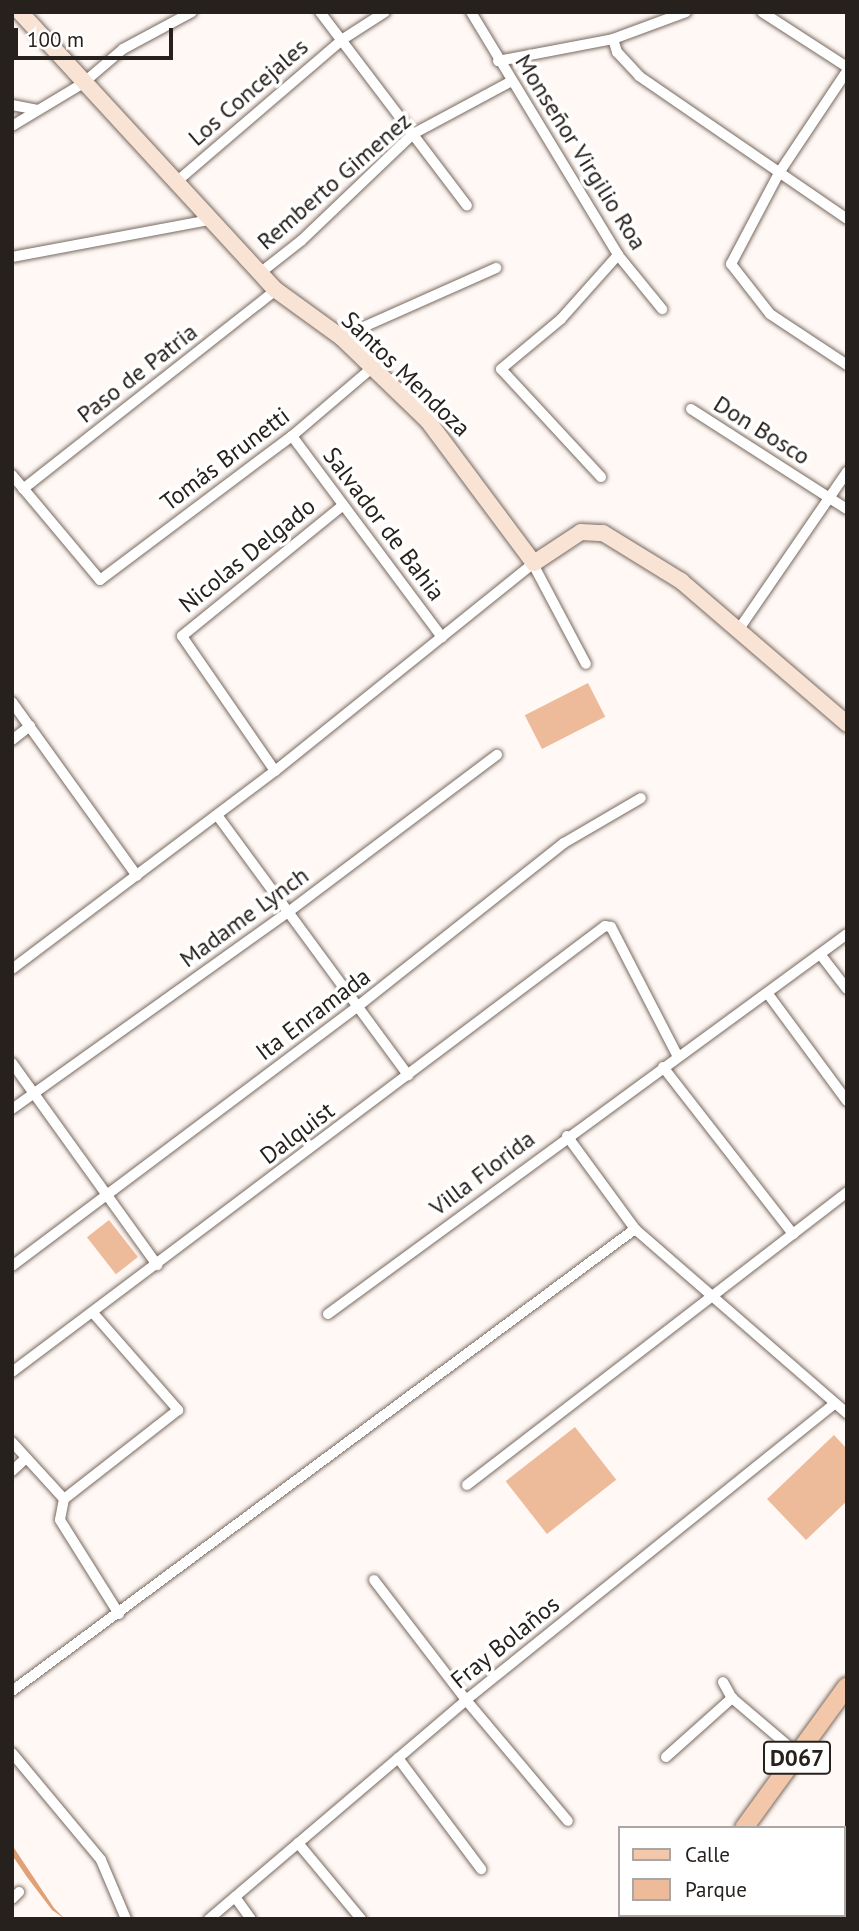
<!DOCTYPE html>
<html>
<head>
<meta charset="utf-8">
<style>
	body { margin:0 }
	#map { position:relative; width:859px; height:1931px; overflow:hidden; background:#fff8f4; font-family:"PT Sans",sans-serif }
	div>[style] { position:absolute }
	.green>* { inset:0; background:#eebb9a; transform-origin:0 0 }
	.water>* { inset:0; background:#e0a177 }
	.roads { filter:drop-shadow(0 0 2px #786960) drop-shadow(0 0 2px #786960) }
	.street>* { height:10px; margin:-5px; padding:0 5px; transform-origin:5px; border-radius:5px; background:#fff }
	.secondary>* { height:16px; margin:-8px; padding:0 8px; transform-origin:8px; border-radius:8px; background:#f8e3d4 }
	.primary>* { height:18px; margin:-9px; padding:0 9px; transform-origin:9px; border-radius:9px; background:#f2c7aa }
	span { translate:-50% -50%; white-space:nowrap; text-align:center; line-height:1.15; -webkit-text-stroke:7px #fff; paint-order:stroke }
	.shield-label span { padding:2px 5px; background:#fff; border:2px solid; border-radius:5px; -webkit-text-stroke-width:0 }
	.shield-label { font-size:23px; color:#27211d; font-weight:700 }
	.street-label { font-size:24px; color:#27211d }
	.frame { position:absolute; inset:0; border:14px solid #27211d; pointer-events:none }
	.legend { position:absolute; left:618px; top:1826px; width:228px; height:91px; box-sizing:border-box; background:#fff; border:2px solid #a9a6a5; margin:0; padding:9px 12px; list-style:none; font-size:21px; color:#27211d }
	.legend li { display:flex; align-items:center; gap:14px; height:35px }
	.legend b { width:35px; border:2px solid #a9a6a5 }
	.scale { position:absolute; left:14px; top:28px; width:159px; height:32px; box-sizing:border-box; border:4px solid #27211d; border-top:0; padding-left:9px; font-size:21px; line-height:24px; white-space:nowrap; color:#27211d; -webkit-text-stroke:5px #fff; paint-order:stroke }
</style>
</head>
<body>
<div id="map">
	<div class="green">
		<div style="left:588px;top:683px;width:38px;height:71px;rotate:63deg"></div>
		<div style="left:109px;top:1220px;width:47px;height:28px;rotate:52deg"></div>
		<div style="left:575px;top:1427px;width:67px;height:88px;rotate:52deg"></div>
		<div style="clip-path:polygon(834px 1435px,847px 1449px,847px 1501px,806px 1540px,767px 1499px)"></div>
	</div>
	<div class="water">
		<div style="clip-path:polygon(12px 1845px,54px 1908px,65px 1919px,52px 1910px,27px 1877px,12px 1855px)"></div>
	</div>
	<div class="roads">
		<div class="street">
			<div style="left:320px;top:12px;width:243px;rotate:52.8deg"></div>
			<div style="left:471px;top:12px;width:284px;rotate:58.8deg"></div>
			<div style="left:618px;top:255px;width:70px;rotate:50.8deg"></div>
			<div style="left:762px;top:12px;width:101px;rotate:32.9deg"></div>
			<div style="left:613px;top:39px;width:14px;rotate:73deg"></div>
			<div style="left:617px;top:52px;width:33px;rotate:47deg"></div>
			<div style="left:639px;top:76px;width:252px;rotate:34.5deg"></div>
			<div style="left:498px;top:61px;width:117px;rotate:-10.8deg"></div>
			<div style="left:613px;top:39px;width:78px;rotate:-20.3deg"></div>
			<div style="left:847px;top:71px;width:123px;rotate:123.7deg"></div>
			<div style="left:779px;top:173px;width:103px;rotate:117.8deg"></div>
			<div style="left:731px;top:264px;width:63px;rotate:52deg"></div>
			<div style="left:770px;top:314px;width:92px;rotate:33.5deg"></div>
			<div style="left:12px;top:105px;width:26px;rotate:11deg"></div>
			<div style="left:12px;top:126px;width:82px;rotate:-31deg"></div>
			<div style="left:82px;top:84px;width:54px;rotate:-40.5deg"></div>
			<div style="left:123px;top:49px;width:78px;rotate:-28.2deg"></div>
			<div style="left:175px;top:183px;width:221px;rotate:-40.6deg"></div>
			<div style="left:343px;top:39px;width:50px;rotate:-32.7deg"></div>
			<div style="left:12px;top:257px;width:200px;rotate:-10.6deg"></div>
			<div style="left:260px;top:273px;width:53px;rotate:-38.2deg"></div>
			<div style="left:302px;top:240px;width:153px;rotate:-43.7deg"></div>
			<div style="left:413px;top:134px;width:110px;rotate:-28.2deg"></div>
			<div style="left:341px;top:337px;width:170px;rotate:-24deg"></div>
			<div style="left:691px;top:409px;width:185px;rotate:32.7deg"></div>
			<div style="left:292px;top:436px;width:251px;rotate:53.3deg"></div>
			<div style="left:12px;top:475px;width:137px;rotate:50deg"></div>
			<div style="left:100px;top:580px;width:240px;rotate:-36.9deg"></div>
			<div style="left:292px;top:436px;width:106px;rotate:-40.4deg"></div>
			<div style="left:601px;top:477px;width:147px;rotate:-132.8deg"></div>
			<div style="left:501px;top:369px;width:78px;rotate:-39.8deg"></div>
			<div style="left:561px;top:319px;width:86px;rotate:-48.3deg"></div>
			<div style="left:23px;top:489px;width:322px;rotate:-38.2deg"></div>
			<div style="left:533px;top:564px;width:113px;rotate:62.1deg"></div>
			<div style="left:739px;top:629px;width:191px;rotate:-55.5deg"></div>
			<div style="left:12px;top:702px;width:214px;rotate:54.3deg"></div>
			<div style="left:12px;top:740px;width:23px;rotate:-38deg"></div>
			<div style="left:275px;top:771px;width:164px;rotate:-124.6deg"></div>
			<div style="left:182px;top:636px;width:206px;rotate:-39.1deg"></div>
			<div style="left:217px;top:815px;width:323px;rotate:53.7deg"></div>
			<div style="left:820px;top:954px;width:44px;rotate:52.4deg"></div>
			<div style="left:12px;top:969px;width:329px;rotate:-37deg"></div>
			<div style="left:275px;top:771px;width:332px;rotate:-38.8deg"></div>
			<div style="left:768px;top:994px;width:133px;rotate:53.6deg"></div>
			<div style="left:12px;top:1063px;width:249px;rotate:54.3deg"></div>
			<div style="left:663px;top:1067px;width:212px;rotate:52.1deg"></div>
			<div style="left:12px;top:1109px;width:338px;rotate:-35.5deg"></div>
			<div style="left:287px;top:913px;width:263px;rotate:-37deg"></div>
			<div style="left:567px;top:1136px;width:115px;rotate:53.8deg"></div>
			<div style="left:635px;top:1229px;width:281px;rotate:41deg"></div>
			<div style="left:12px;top:1266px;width:431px;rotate:-36.9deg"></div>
			<div style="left:357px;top:1007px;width:264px;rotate:-38.4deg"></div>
			<div style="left:564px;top:843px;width:89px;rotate:-30.3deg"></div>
			<div style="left:94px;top:1314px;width:128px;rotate:48.8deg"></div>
			<div style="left:178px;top:1410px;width:145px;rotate:142deg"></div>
			<div style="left:64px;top:1499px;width:21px;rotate:101deg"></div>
			<div style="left:60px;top:1520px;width:111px;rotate:57.9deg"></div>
			<div style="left:328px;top:1314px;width:643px;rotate:-36.21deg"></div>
			<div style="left:12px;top:1372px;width:742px;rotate:-36.95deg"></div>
			<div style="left:605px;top:926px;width:6px;rotate:9deg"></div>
			<div style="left:611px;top:927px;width:144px;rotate:62.7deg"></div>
			<div style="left:12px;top:1442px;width:77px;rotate:47.6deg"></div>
			<div style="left:12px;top:1471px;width:18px;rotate:-43deg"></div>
			<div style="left:467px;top:1485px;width:480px;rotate:-37.6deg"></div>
			<div style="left:374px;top:1580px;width:151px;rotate:52.5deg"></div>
			<div style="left:466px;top:1700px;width:158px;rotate:49.9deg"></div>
			<div style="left:723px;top:1682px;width:18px;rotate:61deg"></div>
			<div style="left:732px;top:1698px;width:88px;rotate:40.4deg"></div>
			<div style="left:12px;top:1691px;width:776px;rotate:-36.56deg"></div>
			<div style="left:12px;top:1753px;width:139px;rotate:50.2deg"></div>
			<div style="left:101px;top:1860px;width:64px;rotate:67deg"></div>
			<div style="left:666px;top:1757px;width:89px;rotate:-41.8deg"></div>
			<div style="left:398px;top:1758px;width:139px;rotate:53.2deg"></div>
			<div style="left:298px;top:1843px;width:99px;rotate:50.3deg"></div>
			<div style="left:843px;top:1884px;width:5px;rotate:-37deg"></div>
			<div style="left:235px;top:1897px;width:27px;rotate:54deg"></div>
			<div style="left:12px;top:1899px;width:10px;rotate:-45deg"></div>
			<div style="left:209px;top:1919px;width:338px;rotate:-40.4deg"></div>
			<div style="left:466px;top:1700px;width:472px;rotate:-38.8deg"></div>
		</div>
		<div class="secondary">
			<div style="left:20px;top:12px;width:378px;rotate:47.4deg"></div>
			<div style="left:276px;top:290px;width:80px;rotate:35.9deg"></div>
			<div style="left:341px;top:337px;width:121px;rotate:44deg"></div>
			<div style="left:428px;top:421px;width:177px;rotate:53.3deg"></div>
			<div style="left:534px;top:563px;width:56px;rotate:-33.4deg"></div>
			<div style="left:581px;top:532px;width:22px;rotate:3deg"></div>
			<div style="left:603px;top:533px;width:92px;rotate:31.6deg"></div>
			<div style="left:681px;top:581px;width:219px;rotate:40.7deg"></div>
		</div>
		<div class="primary">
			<div style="left:744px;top:1828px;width:175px;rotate:-54deg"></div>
			<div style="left:676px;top:1919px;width:5px;rotate:-53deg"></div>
		</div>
	</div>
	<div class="shield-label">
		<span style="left:797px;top:1758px">D067</span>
	</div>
	<div class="street-label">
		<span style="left:248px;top:92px;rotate:-41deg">Los Concejales</span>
		<span style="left:581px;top:152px;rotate:58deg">Monseñor Virgilio Roa</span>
		<span style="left:334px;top:181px;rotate:-41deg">Remberto Gimenez</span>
		<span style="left:137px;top:373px;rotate:-38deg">Paso de Patria</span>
		<span style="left:406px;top:374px;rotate:44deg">Santos Mendoza</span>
		<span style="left:762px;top:430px;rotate:32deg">Don Bosco</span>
		<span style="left:225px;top:459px;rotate:-37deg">Tomás Brunetti</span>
		<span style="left:384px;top:524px;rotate:53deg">Salvador de Bahia</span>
		<span style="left:247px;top:555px;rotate:-39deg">Nicolas Delgado</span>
		<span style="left:244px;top:917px;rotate:-36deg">Madame Lynch</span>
		<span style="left:313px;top:1014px;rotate:-37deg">Ita Enramada</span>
		<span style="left:297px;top:1133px;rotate:-37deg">Dalquist</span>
		<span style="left:482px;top:1173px;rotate:-37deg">Villa Florida</span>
		<span style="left:505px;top:1642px;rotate:-39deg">Fray Bolaños</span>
	</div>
	<div class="frame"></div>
	<ul class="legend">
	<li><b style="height:9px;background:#f2c7aa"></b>Calle</li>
	<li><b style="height:19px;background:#eebb9a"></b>Parque</li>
	</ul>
	<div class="scale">100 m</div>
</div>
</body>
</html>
